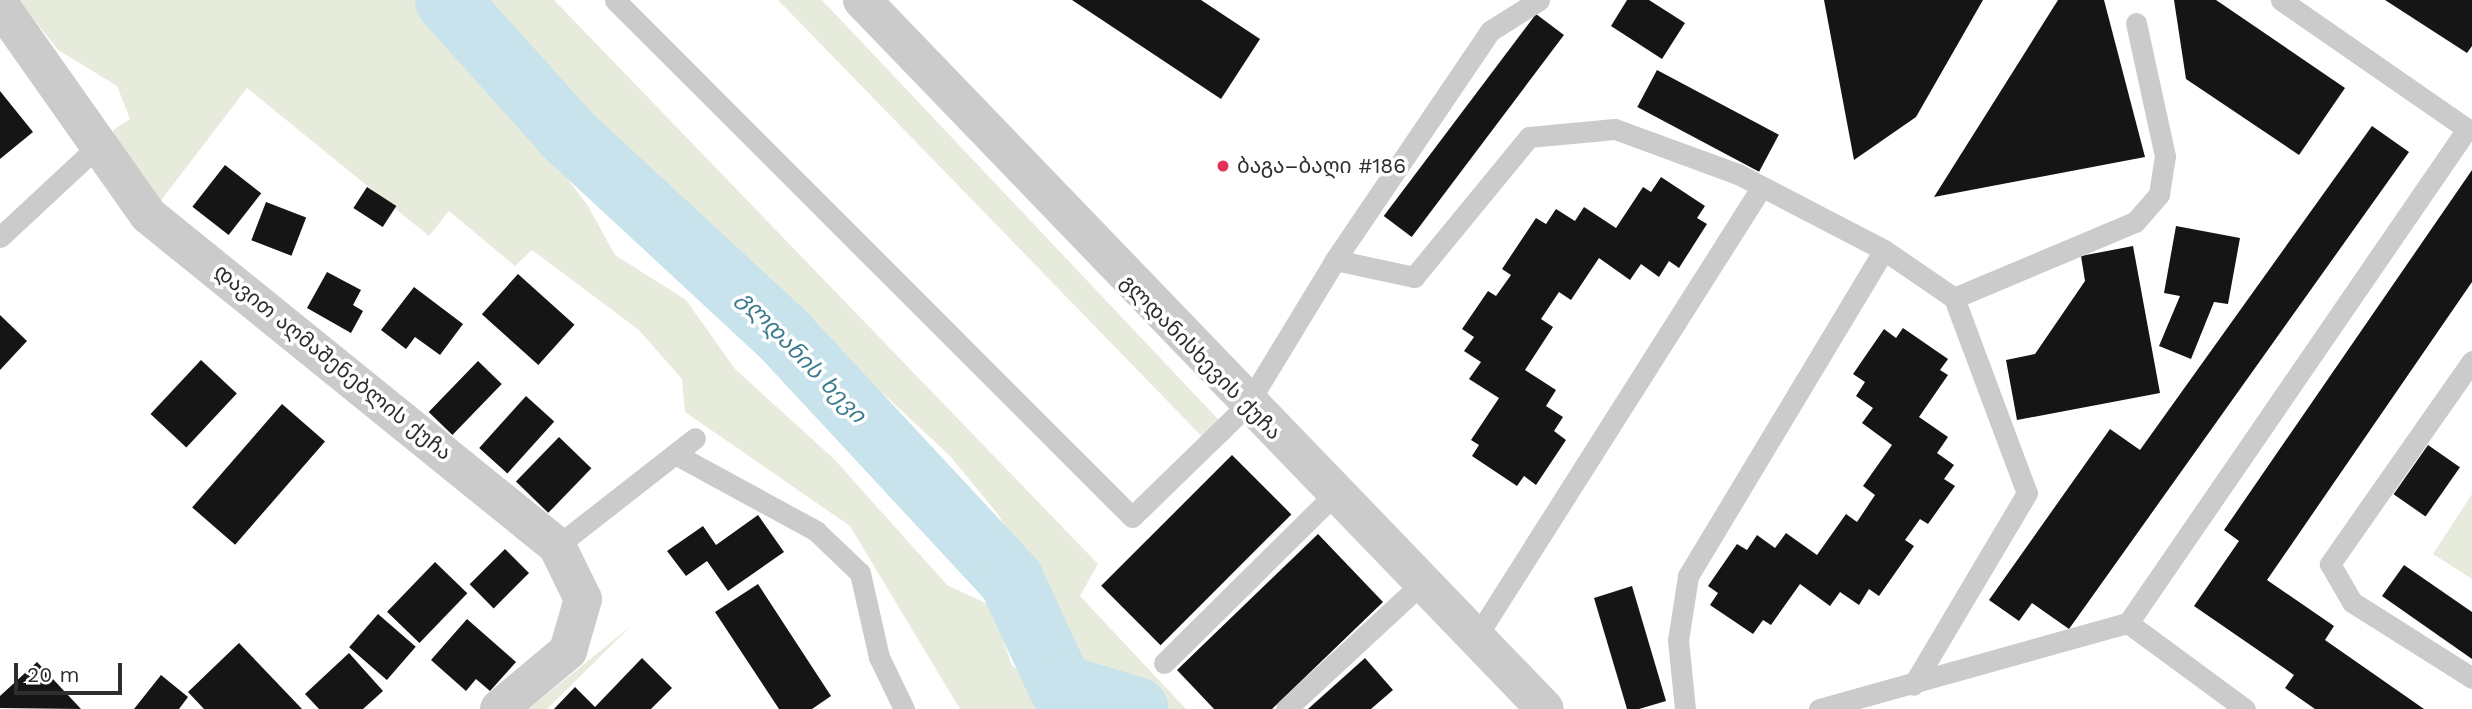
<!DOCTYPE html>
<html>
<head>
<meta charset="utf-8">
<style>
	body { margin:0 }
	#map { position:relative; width:2472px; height:709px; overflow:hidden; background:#fff; font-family:"Work Sans","Noto Sans Georgian",sans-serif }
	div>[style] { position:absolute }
	.green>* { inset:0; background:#e6ebdc }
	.river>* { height:65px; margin:-32.5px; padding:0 32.5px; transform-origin:32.5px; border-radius:32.5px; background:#c8e3eb }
	.building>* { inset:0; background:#151515; transform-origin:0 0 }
	.service>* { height:21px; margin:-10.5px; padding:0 10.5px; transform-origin:10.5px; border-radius:10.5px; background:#cbcbcb }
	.minor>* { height:38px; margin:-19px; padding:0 19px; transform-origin:19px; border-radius:19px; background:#cbcbcb }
	.tertiary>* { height:38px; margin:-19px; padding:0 19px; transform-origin:19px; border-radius:19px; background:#cbcbcb }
	.dots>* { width:19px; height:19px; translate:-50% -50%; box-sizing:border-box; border:4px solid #fff; border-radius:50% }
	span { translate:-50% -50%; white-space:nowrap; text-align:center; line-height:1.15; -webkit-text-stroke:7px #fff; paint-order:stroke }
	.poi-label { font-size:21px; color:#2e2e2e }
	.left { translate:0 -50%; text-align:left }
	.street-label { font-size:21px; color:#2e2e2e }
	.water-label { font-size:23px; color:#3d7c8f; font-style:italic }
	.scale { position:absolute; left:14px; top:663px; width:108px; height:32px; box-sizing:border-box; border:4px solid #2e2e2e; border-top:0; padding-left:9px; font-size:21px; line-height:24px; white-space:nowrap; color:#2e2e2e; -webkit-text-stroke:5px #fff; paint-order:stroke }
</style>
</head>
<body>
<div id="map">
	<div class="green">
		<div style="clip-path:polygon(18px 0,416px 0,493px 80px,588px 206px,615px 255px,686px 300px,735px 369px,834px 459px,947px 585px,992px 606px,1012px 666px,1049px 687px,1071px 709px,960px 709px,850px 526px,685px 412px,682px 379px,639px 330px,532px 250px,515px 266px,449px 211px,429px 236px,247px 88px,159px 203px,115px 143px,113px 130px,130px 119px,117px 86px,58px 50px)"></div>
		<div style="clip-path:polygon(463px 0,554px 0,1098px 564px,1080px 596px,1186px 709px,1084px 709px,1083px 677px,1070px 631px,997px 513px,949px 455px,758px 277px,583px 131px,513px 63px)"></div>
		<div style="clip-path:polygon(778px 0,822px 0,1233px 435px,1216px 451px)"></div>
		<div style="clip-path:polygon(2472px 494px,2472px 579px,2433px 554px)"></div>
		<div style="clip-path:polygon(632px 625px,547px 709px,529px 709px)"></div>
	</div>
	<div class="river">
		<div style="left:447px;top:0;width:181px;rotate:48.1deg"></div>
		<div style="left:568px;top:135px;width:289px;rotate:42.8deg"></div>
		<div style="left:780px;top:331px;width:340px;rotate:47.1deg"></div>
		<div style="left:1011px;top:580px;width:117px;rotate:65.2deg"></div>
		<div style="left:1060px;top:686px;width:79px;rotate:16.8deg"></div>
	</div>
	<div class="building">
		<div style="clip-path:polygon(1072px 0,1201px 0,1260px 39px,1221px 99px)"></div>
		<div style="clip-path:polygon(1627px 0,1649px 0,1685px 23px,1662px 59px,1611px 26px)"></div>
		<div style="clip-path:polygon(1824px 0,1983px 0,1916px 117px,1854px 160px)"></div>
		<div style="clip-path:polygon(2058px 0,2104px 0,2145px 157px,1934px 197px)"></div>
		<div style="clip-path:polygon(2174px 0,2216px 0,2345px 88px,2299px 155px,2186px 79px)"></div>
		<div style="clip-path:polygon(2385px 0,2472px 0,2472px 46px,2467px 53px)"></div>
		<div style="left:1536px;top:14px;width:35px;height:253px;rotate:37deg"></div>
		<div style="left:1657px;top:70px;width:138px;height:42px;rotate:28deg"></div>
		<div style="clip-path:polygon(0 91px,33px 132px,0 159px)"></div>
		<div style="clip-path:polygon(2372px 126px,2409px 152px,2069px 629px,2032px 603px,2019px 621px,1989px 600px,2110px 429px,2140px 450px)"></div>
		<div style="left:225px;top:165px;width:46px;height:53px;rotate:38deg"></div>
		<div style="clip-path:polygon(2472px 170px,2472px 282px,2267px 580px,2334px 626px,2325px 640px,2424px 709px,2315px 709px,2285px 688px,2294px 675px,2194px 606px,2239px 541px,2224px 530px)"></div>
		<div style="clip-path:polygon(1661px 177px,1705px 206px,1697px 218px,1707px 224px,1679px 268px,1669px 261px,1659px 277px,1641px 264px,1630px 280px,1599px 258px,1571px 300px,1559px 292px,1541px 319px,1553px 327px,1525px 370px,1556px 390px,1546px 406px,1563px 417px,1554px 431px,1566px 440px,1536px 485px,1524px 476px,1517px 486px,1472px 456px,1479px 445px,1471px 440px,1499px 398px,1469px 379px,1481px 362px,1464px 351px,1474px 337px,1462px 329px,1488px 291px,1496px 296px,1511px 275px,1502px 269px,1536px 218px,1546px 224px,1556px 209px,1575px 221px,1584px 207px,1616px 228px,1643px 187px,1651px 192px)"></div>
		<div style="left:367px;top:187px;width:35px;height:25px;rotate:33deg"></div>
		<div style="left:266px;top:202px;width:43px;height:41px;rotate:21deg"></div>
		<div style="clip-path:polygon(2176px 226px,2240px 238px,2228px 304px,2214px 302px,2191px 359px,2159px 346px,2180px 296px,2164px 293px)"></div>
		<div style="clip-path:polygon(2133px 246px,2160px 393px,2017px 420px,2006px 360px,2035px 354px,2085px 281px,2081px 256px)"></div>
		<div style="clip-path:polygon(327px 272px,361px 290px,353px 305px,363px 311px,351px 333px,307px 308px)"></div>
		<div style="left:518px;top:274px;width:76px;height:54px;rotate:42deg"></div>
		<div style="clip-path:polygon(414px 287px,463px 324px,440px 355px,415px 337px,406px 349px,381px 330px)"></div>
		<div style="clip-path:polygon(0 315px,27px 341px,0 370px)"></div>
		<div style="clip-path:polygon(1903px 328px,1948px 359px,1940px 370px,1948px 375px,1919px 417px,1948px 437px,1937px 453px,1954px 465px,1944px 479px,1955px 486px,1928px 524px,1920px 519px,1905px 540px,1914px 546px,1879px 596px,1869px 589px,1859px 605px,1840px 592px,1830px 606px,1800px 584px,1771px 625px,1763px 620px,1753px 634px,1710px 605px,1718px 593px,1708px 586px,1737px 544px,1747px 550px,1757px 535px,1775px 548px,1786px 533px,1817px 555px,1846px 514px,1857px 522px,1875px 495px,1863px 486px,1892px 445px,1862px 423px,1873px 408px,1856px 396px,1865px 382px,1853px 374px,1884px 329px,1896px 338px)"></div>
		<div style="left:201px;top:360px;width:49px;height:74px;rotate:43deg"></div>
		<div style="left:478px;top:361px;width:33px;height:71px;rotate:44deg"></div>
		<div style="left:526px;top:396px;width:38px;height:70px;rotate:42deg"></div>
		<div style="left:282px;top:404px;width:57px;height:137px;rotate:41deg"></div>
		<div style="left:559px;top:437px;width:45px;height:62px;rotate:44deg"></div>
		<div style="left:2428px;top:445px;width:39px;height:60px;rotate:35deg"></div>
		<div style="left:1232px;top:455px;width:84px;height:185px;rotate:45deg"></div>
		<div style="clip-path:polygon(758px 515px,784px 552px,728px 591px,707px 561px,686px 576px,667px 551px,703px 526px,716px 545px)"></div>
		<div style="clip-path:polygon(1318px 534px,1383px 602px,1272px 709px,1214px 709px,1177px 670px)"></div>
		<div style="left:505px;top:549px;width:34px;height:50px;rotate:45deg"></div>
		<div style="left:435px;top:562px;width:45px;height:69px;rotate:44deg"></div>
		<div style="clip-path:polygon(2404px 565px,2472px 612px,2472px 659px,2382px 596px)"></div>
		<div style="clip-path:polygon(758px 584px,831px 696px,812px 709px,779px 709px,715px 612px)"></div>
		<div style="clip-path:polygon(1632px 586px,1666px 701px,1639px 709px,1627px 709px,1594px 598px)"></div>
		<div style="left:378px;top:614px;width:50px;height:44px;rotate:41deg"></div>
		<div style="clip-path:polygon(467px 619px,516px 662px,490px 691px,476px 679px,466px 691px,431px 660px)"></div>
		<div style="clip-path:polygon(239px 643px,302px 709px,204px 709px,188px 692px)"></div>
		<div style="clip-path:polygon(349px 653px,383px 691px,363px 709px,319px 709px,305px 694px)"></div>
		<div style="clip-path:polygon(642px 658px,672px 688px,651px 709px,554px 709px,575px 687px,595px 707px)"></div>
		<div style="clip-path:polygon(1365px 658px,1393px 690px,1371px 709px,1308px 709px)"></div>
		<div style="clip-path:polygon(37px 662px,81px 709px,0 708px,0 696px)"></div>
		<div style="clip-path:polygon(161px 675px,188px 697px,179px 709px,134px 709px)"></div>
	</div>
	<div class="service">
		<div style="left:615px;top:0;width:731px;rotate:45deg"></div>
		<div style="left:1132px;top:517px;width:161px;rotate:-44.2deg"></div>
		<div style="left:1247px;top:405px;width:170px;rotate:-58.7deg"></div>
		<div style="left:1335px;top:260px;width:277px;rotate:-55.9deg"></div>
		<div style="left:1490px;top:31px;width:58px;rotate:-32.3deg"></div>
		<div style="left:2281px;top:0;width:226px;rotate:34.7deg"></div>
		<div style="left:0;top:237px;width:135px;rotate:-42.9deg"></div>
		<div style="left:1335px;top:260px;width:81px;rotate:12.1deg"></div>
		<div style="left:1414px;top:277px;width:181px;rotate:-50.6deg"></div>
		<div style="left:1529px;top:137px;width:86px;rotate:-5.3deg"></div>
		<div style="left:1615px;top:129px;width:131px;rotate:20.1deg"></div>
		<div style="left:1738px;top:174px;width:165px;rotate:27.5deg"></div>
		<div style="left:1884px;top:250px;width:85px;rotate:34.4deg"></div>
		<div style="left:1954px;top:298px;width:208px;rotate:69.5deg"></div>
		<div style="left:2027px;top:493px;width:223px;rotate:120.7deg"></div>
		<div style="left:1954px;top:298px;width:196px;rotate:-22.8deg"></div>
		<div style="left:2135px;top:222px;width:37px;rotate:-49deg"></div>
		<div style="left:2159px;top:194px;width:38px;rotate:-81deg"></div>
		<div style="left:2165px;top:156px;width:136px;rotate:-102.3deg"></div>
		<div style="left:2472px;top:361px;width:248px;rotate:125deg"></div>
		<div style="left:2330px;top:564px;width:44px;rotate:59.9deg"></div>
		<div style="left:2352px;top:602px;width:142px;rotate:32.3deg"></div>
		<div style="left:675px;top:454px;width:161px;rotate:28.6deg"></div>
		<div style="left:816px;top:531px;width:61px;rotate:43.7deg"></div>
		<div style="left:860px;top:573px;width:86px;rotate:77.3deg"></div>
		<div style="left:879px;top:657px;width:58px;rotate:64.3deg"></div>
		<div style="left:557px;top:546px;width:175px;rotate:-38deg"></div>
		<div style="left:2128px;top:623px;width:599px;rotate:-55.54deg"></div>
		<div style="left:2467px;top:129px;width:5px;rotate:22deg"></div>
		<div style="left:1477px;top:636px;width:530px;rotate:-57.63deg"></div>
		<div style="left:1164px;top:663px;width:240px;rotate:-44.7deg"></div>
		<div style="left:1286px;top:709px;width:187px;rotate:-42.8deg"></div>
		<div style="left:1685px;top:709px;width:69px;rotate:-95.8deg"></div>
		<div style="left:1678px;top:640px;width:65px;rotate:-81.1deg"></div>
		<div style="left:1688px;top:576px;width:380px;rotate:-59deg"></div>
		<div style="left:1819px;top:709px;width:321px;rotate:-15.6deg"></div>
		<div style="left:2128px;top:623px;width:145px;rotate:36.3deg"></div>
	</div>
	<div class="minor">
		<div style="left:0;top:5px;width:257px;rotate:54.8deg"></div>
		<div style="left:148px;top:215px;width:526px;rotate:38.98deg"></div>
		<div style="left:557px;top:546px;width:59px;rotate:63.9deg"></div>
		<div style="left:583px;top:599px;width:54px;rotate:106.1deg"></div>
		<div style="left:568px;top:651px;width:90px;rotate:140deg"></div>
	</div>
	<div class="tertiary">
		<div style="left:862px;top:0;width:984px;rotate:46.07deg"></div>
	</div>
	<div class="dots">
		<div style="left:1223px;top:166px;background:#e3325a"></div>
	</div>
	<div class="poi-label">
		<span class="left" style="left:1237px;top:166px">ბაგა–ბაღი #186</span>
	</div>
	<div class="street-label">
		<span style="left:1201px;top:357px;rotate:46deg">გლდანისხევის ქუჩა</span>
		<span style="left:333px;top:362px;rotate:39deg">დავით აღმაშენებლის ქუჩა</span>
	</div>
	<div class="water-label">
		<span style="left:801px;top:357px;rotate:46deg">გლდანის ხევი</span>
	</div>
	<div class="scale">20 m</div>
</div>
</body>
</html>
